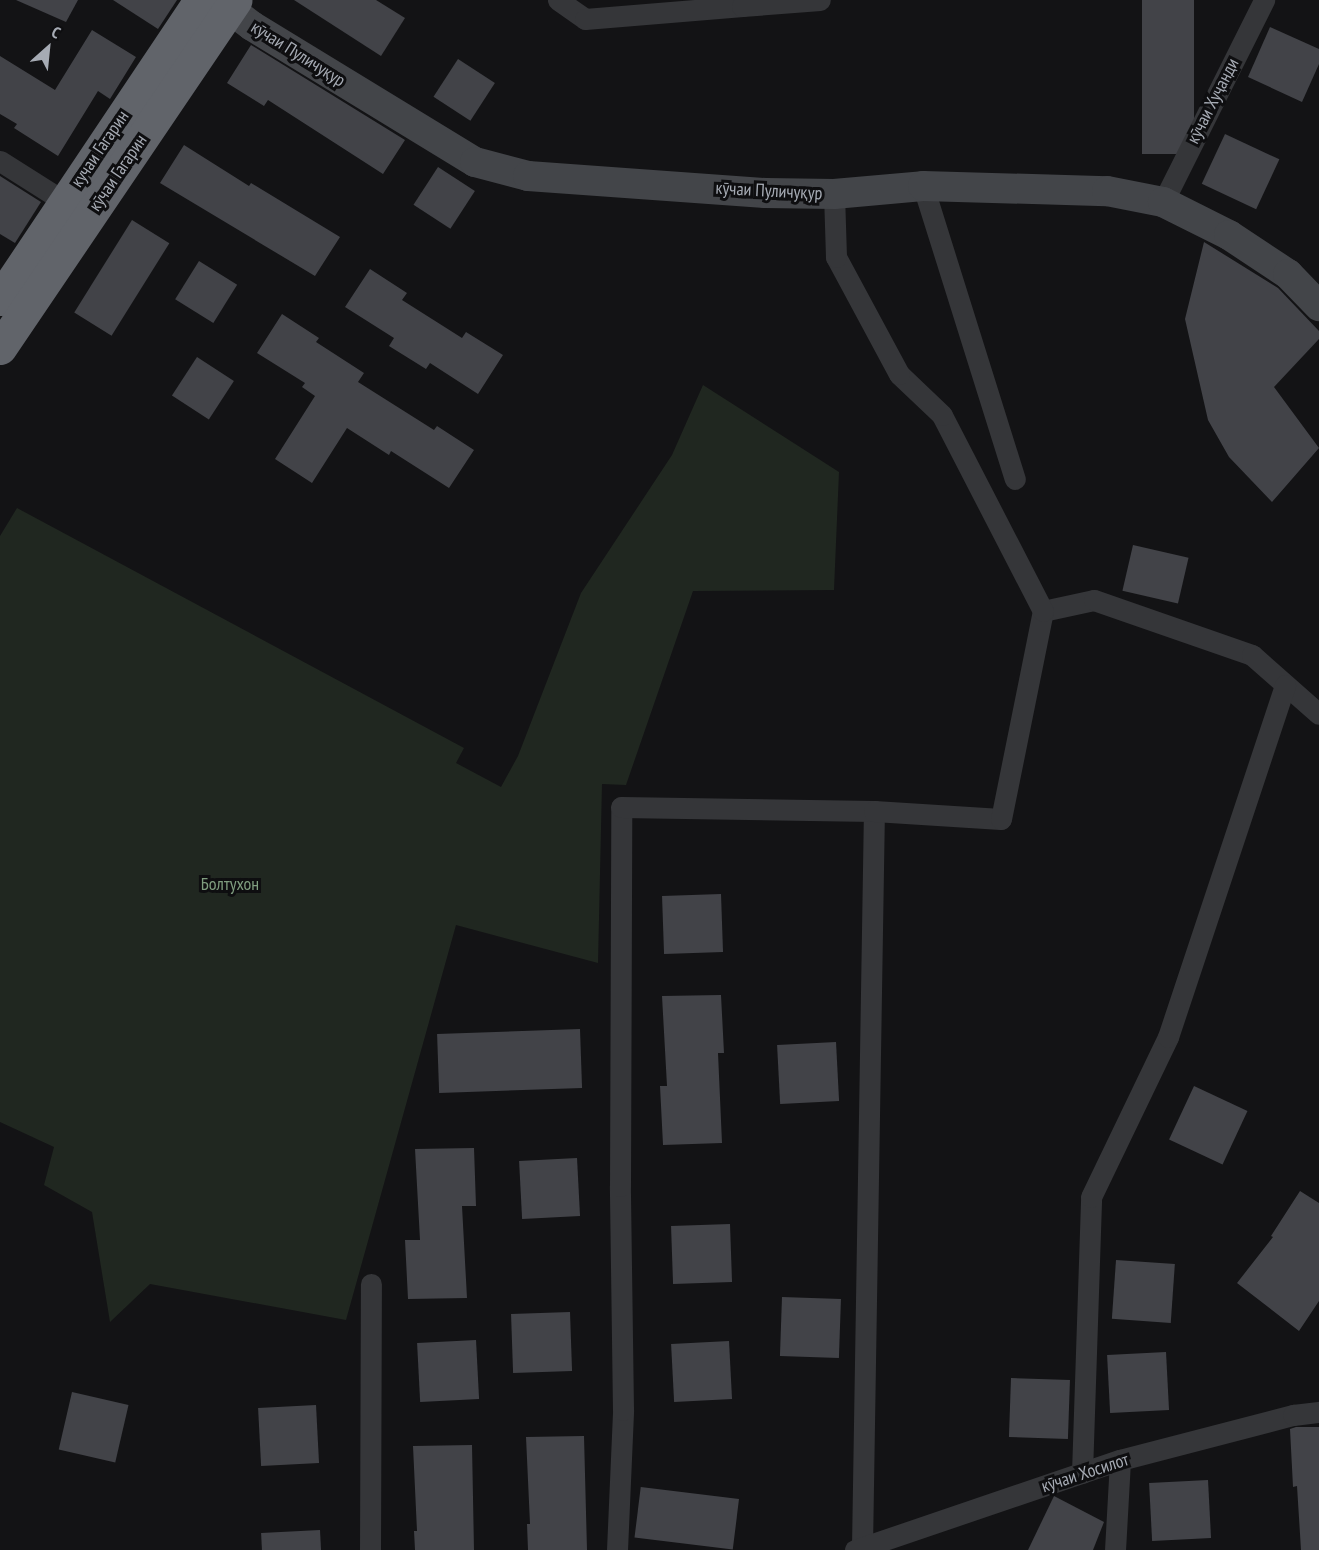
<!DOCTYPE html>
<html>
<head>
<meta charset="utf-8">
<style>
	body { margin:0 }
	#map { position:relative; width:1319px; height:1550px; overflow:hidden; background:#131315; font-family:"PT Sans Narrow",sans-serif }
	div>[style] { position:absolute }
	.green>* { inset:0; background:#202720 }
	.building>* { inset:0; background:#424348; transform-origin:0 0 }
	.street>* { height:21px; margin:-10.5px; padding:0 10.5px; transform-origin:10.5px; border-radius:10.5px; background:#353639 }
	.secondary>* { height:30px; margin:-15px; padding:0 15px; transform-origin:15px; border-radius:15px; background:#434549 }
	.highway>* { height:33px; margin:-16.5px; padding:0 16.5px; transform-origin:16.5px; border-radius:16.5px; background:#61646a }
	span { translate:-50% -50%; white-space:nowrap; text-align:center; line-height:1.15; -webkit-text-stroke:6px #0e0e10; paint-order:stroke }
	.street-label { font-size:18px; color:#a6abb4 }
	.park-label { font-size:18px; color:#7f9d7f }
	.north { position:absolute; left:18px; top:18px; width:60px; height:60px; -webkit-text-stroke:4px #0e0e10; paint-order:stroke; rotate:27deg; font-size:16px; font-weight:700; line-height:24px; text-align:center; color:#a6abb4 }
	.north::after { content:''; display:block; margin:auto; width:21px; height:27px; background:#a6abb4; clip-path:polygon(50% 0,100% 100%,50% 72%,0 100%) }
</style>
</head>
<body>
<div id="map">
	<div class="green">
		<div style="clip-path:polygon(703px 385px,839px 472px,834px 590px,693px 591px,626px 785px,602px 784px,598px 963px,456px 925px,346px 1320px,150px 1284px,110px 1322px,92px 1212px,44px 1185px,54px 1147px,0 1122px,0 536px,17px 508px,464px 748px,456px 763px,501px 787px,518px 756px,581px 593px,672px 455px)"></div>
	</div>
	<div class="building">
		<div style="clip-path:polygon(16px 0,78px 0,66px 22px)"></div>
		<div style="clip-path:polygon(113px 0,177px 0,158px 29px)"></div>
		<div style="clip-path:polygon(294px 0,376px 0,405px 18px,381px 56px)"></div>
		<div style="left:1142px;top:0;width:52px;height:154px"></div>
		<div style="clip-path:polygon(1270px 27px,1319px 49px,1319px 64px,1302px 102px,1248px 77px)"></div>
		<div style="clip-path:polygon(92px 30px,136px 57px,110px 99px,98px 91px,58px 156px,14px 128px,17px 124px,0 114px,0 56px,55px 90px)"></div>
		<div style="clip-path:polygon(251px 45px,405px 140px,383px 174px,268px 100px,264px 106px,227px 83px)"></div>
		<div style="left:458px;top:59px;width:44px;height:45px;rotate:33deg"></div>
		<div style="left:1225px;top:134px;width:60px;height:55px;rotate:25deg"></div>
		<div style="clip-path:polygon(184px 145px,249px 186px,251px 183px,340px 237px,315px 276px,160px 183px)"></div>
		<div style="left:438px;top:167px;width:44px;height:45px;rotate:33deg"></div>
		<div style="clip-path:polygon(0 176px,41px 202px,15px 243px,0 234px)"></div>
		<div style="left:132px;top:220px;width:44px;height:109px;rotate:32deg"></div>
		<div style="clip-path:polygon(1204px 242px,1278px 288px,1319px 331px,1319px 339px,1274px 387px,1319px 448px,1272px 502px,1229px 457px,1208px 420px,1185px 319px)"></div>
		<div style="left:199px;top:261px;width:45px;height:45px;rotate:32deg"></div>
		<div style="clip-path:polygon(370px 269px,407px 293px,402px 300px,462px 338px,466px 332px,503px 355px,478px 394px,430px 363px,426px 369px,389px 346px,394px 338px,345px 307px)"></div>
		<div style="clip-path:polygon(282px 314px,319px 338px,316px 342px,364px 373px,358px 382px,434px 430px,437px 426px,474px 450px,449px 488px,391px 451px,389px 455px,347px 428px,312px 483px,275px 459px,315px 396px,302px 387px,305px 383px,257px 353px)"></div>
		<div style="left:197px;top:357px;width:44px;height:46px;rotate:33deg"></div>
		<div style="left:1133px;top:545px;width:57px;height:47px;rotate:13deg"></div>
		<div style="left:721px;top:894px;width:58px;height:59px;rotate:88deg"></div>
		<div style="clip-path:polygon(721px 995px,724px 1053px,718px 1053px,722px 1143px,663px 1145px,660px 1086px,667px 1086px,662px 996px)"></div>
		<div style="left:580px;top:1029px;width:59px;height:143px;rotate:88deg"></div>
		<div style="left:836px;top:1042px;width:59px;height:59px;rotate:87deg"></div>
		<div style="left:1194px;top:1086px;width:59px;height:59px;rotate:25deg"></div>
		<div style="clip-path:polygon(474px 1148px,476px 1206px,462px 1206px,467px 1298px,408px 1299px,405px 1240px,420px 1240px,415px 1149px)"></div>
		<div style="left:577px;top:1158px;width:58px;height:58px;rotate:87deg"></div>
		<div style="clip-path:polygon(1300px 1191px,1319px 1203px,1319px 1301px,1299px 1331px,1237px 1283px,1273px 1237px,1271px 1236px)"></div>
		<div style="left:730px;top:1224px;width:58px;height:59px;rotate:88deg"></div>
		<div style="left:1116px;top:1260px;width:59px;height:59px;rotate:4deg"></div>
		<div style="left:782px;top:1297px;width:59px;height:59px;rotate:2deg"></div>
		<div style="left:570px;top:1312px;width:59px;height:59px;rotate:88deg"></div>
		<div style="left:476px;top:1340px;width:59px;height:59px;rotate:87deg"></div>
		<div style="left:729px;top:1341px;width:58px;height:58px;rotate:87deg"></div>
		<div style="left:1166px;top:1352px;width:58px;height:59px;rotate:87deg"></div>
		<div style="left:1011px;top:1378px;width:59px;height:59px;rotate:2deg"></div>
		<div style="left:72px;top:1392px;width:58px;height:59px;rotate:13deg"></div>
		<div style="left:316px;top:1405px;width:58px;height:58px;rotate:87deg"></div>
		<div style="clip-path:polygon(1296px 1427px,1319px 1427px,1319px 1550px,1301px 1550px,1297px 1486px,1293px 1487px,1290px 1429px)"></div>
		<div style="clip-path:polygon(584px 1436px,587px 1550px,528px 1550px,527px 1524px,530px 1524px,526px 1437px)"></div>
		<div style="clip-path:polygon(472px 1445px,474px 1550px,415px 1550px,414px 1531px,417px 1531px,413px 1446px)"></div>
		<div style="left:1208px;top:1480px;width:58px;height:59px;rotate:87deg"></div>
		<div style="clip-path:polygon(1054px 1496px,1104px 1522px,1093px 1550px,1028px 1550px)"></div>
		<div style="left:739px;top:1499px;width:51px;height:99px;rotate:97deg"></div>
		<div style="left:320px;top:1530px;width:20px;height:59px;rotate:87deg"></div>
	</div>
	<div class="street">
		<div style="left:558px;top:0;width:33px;rotate:35deg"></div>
		<div style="left:585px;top:19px;width:158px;rotate:-4.7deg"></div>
		<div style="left:742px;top:6px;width:6px;rotate:-90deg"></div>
		<div style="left:742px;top:6px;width:78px;rotate:-4.4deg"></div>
		<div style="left:0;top:161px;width:77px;rotate:32.2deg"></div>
		<div style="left:923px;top:186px;width:307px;rotate:72.6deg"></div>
		<div style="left:1163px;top:202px;width:226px;rotate:-63.4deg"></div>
		<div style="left:1043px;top:611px;width:52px;rotate:-12.2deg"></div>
		<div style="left:1094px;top:600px;width:167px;rotate:19.2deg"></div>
		<div style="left:1252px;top:655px;width:89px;rotate:41.4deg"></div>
		<div style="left:1082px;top:1473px;width:276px;rotate:-88.1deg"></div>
		<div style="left:1091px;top:1197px;width:178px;rotate:-64.3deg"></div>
		<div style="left:1168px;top:1037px;width:371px;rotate:-71.6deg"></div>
		<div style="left:862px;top:1547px;width:736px;rotate:-89.07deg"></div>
		<div style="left:370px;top:1550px;width:266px;rotate:-89.8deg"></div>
		<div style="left:617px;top:1550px;width:140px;rotate:-87.5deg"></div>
		<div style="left:623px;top:1410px;width:224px;rotate:-90.8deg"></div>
		<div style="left:620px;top:1186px;width:379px;rotate:-89.8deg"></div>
		<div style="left:621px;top:807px;width:253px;rotate:0.9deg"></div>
		<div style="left:874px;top:811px;width:127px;rotate:3.6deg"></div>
		<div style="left:1001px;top:819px;width:212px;rotate:-78.6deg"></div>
		<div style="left:1043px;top:611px;width:220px;rotate:-117.3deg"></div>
		<div style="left:942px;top:415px;width:59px;rotate:-136.4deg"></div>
		<div style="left:899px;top:374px;width:133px;rotate:-118.3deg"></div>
		<div style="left:836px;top:257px;width:63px;rotate:-91.8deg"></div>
		<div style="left:855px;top:1550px;width:280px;rotate:-18.8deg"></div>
		<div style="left:1120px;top:1460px;width:179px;rotate:-14.6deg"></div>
		<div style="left:1293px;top:1415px;width:26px;rotate:-7deg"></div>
		<div style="left:1115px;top:1550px;width:90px;rotate:-86.8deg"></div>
	</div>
	<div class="secondary">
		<div style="left:218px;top:0;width:43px;rotate:37.4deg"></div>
		<div style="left:252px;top:26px;width:261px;rotate:31.4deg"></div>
		<div style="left:475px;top:162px;width:55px;rotate:14.8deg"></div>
		<div style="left:528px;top:176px;width:238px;rotate:4.1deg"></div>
		<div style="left:765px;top:193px;width:69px;rotate:0.8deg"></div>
		<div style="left:834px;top:194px;width:89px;rotate:-5.1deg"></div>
		<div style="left:923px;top:186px;width:184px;rotate:1.6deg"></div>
		<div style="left:1107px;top:191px;width:57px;rotate:11.1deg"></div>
		<div style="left:1163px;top:202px;width:74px;rotate:26.6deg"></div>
		<div style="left:1229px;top:235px;width:71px;rotate:33.5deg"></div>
		<div style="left:1288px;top:274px;width:45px;rotate:45.9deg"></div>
	</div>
	<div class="highway">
		<div style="left:0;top:299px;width:360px;rotate:-56.2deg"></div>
		<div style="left:0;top:348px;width:420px;rotate:-55.9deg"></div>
	</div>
	<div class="street-label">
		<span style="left:298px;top:54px;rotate:32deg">кӯчаи Пуличуқур</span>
		<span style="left:1213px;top:101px;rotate:-63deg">кӯчаи Хуҷанди</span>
		<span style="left:100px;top:149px;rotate:-56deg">кучаи Гагарин</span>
		<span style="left:118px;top:173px;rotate:-56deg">кӯчаи Гагарин</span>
		<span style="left:769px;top:191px;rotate:3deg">кӯчаи Пуличуқур</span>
		<span style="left:1085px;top:1473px;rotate:-18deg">кӯчаи Хосилот</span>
	</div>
	<div class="park-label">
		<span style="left:230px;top:884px">Болтухон</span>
	</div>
	<div class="north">С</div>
</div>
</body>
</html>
